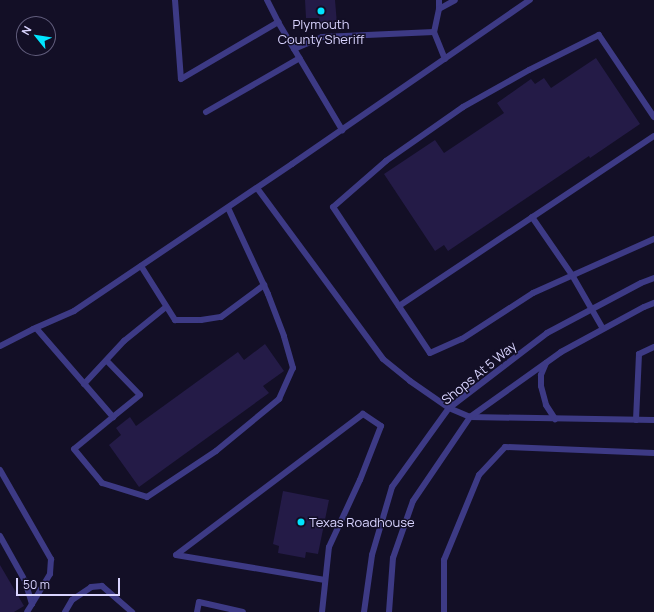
<!DOCTYPE html>
<html>
<head>
<meta charset="utf-8">
<style>
	body { margin:0 }
	#map { position:relative; width:654px; height:612px; overflow:hidden; background:#130f26; font-family:Manrope,sans-serif }
	div>[style] { position:absolute }
	.building>* { inset:0; background:#241b47 }
	.lane>* { height:6px; margin:-3px; padding:0 3px; transform-origin:3px; border-radius:3px; background:#3d3a85 }
	.dots>* { width:11px; height:11px; translate:-50% -50%; box-sizing:border-box; border:2px solid #130f26; border-radius:50% }
	span { translate:-50% -50%; white-space:nowrap; text-align:center; line-height:1.15; -webkit-text-stroke:3px #130f26; paint-order:stroke }
	.poi-label { font-size:13px; color:#d9d4ff }
	.left { translate:0 -50%; text-align:left }
	.street-label { font-size:13px; color:#d9d4ff }
	.north { position:absolute; left:16px; top:16px; width:40px; height:40px; box-sizing:border-box; background:#130f26; border:1px solid #625e7d; border-radius:50%; rotate:300deg; font-size:11px; font-weight:700; line-height:16px; text-align:center; color:#d9d4ff }
	.north::after { content:''; display:block; margin:auto; width:14px; height:18px; background:#00e5ff; clip-path:polygon(50% 0,100% 100%,50% 72%,0 100%) }
	.scale { position:absolute; left:16px; top:578px; width:104px; height:18px; box-sizing:border-box; border:2px solid #d9d4ff; border-top:0; padding-left:5px; font-size:12px; line-height:14px; white-space:nowrap; color:#d9d4ff; -webkit-text-stroke:3px #130f26; paint-order:stroke }
</style>
</head>
<body>
<div id="map">
	<div class="building">
		<div style="clip-path:polygon(305px 0,335px 0,337px 24px,320px 25px,319px 18px,306px 18px)"></div>
		<div style="clip-path:polygon(596px 58px,640px 124px,590px 158px,589px 156px,448px 251px,444px 245px,435px 251px,384px 174px,435px 140px,444px 153px,504px 113px,497px 103px,531px 79px,535px 84px,544px 78px,551px 88px)"></div>
		<div style="clip-path:polygon(265px 344px,284px 371px,263px 386px,269px 393px,139px 487px,109px 445px,121px 435px,116px 428px,130px 417px,136px 426px,238px 352px,244px 360px)"></div>
		<div style="clip-path:polygon(283px 491px,329px 500px,318px 554px,306px 552px,305px 558px,278px 553px,279px 546px,273px 544px)"></div>
		<div style="clip-path:polygon(0 565px,24px 606px,14px 612px,0 612px)"></div>
	</div>
	<div class="lane">
		<div style="left:175px;top:0;width:79px;rotate:85.7deg"></div>
		<div style="left:181px;top:79px;width:113px;rotate:-30.4deg"></div>
		<div style="left:278px;top:22px;width:126px;rotate:59.3deg"></div>
		<div style="left:267px;top:0;width:25px;rotate:63deg"></div>
		<div style="left:439px;top:0;width:9px;rotate:90deg"></div>
		<div style="left:439px;top:9px;width:24px;rotate:102deg"></div>
		<div style="left:434px;top:32px;width:29px;rotate:68deg"></div>
		<div style="left:439px;top:9px;width:18px;rotate:-29deg"></div>
		<div style="left:294px;top:49px;width:30px;rotate:-23deg"></div>
		<div style="left:322px;top:37px;width:112px;rotate:-2.6deg"></div>
		<div style="left:206px;top:112px;width:108px;rotate:-29.9deg"></div>
		<div style="left:654px;top:117px;width:99px;rotate:-123.9deg"></div>
		<div style="left:599px;top:35px;width:78px;rotate:153.4deg"></div>
		<div style="left:529px;top:70px;width:76px;rotate:150.7deg"></div>
		<div style="left:463px;top:107px;width:94px;rotate:145deg"></div>
		<div style="left:386px;top:161px;width:70px;rotate:139deg"></div>
		<div style="left:333px;top:207px;width:175px;rotate:56.4deg"></div>
		<div style="left:430px;top:353px;width:35px;rotate:-24deg"></div>
		<div style="left:462px;top:339px;width:85px;rotate:-32.9deg"></div>
		<div style="left:533px;top:293px;width:133px;rotate:-24.1deg"></div>
		<div style="left:257px;top:188px;width:212px;rotate:53.6deg"></div>
		<div style="left:383px;top:359px;width:35px;rotate:39deg"></div>
		<div style="left:410px;top:381px;width:47px;rotate:34.7deg"></div>
		<div style="left:449px;top:408px;width:23px;rotate:23deg"></div>
		<div style="left:470px;top:417px;width:184px;rotate:0.9deg"></div>
		<div style="left:532px;top:217px;width:70px;rotate:55.4deg"></div>
		<div style="left:572px;top:275px;width:62px;rotate:60.1deg"></div>
		<div style="left:141px;top:266px;width:64px;rotate:57.8deg"></div>
		<div style="left:175px;top:320px;width:26px"></div>
		<div style="left:201px;top:320px;width:20px;rotate:-9deg"></div>
		<div style="left:221px;top:317px;width:54px;rotate:-36.7deg"></div>
		<div style="left:399px;top:306px;width:306px;rotate:-33.7deg"></div>
		<div style="left:36px;top:328px;width:118px;rotate:49.1deg"></div>
		<div style="left:113px;top:417px;width:50px;rotate:140.6deg"></div>
		<div style="left:74px;top:449px;width:44px;rotate:50.5deg"></div>
		<div style="left:102px;top:483px;width:47px;rotate:17.3deg"></div>
		<div style="left:147px;top:497px;width:83px;rotate:-33.7deg"></div>
		<div style="left:216px;top:451px;width:82px;rotate:-39.5deg"></div>
		<div style="left:279px;top:399px;width:34px;rotate:-66deg"></div>
		<div style="left:293px;top:368px;width:33px;rotate:-106deg"></div>
		<div style="left:284px;top:336px;width:45px;rotate:-110.9deg"></div>
		<div style="left:268px;top:294px;width:95px;rotate:-114.9deg"></div>
		<div style="left:0;top:346px;width:37px;rotate:-27deg"></div>
		<div style="left:33px;top:329px;width:45px;rotate:-23.7deg"></div>
		<div style="left:74px;top:311px;width:263px;rotate:-34deg"></div>
		<div style="left:292px;top:164px;width:289px;rotate:-34.6deg"></div>
		<div style="left:107px;top:361px;width:47px;rotate:45.9deg"></div>
		<div style="left:140px;top:395px;width:35px;rotate:141deg"></div>
		<div style="left:546px;top:363px;width:13px;rotate:113deg"></div>
		<div style="left:541px;top:375px;width:11px;rotate:90deg"></div>
		<div style="left:541px;top:386px;width:20px;rotate:75deg"></div>
		<div style="left:546px;top:405px;width:17px;rotate:57deg"></div>
		<div style="left:84px;top:384px;width:59px;rotate:-47.1deg"></div>
		<div style="left:124px;top:341px;width:54px;rotate:-39deg"></div>
		<div style="left:636px;top:420px;width:66px;rotate:-87.4deg"></div>
		<div style="left:639px;top:354px;width:17px;rotate:-25deg"></div>
		<div style="left:0;top:470px;width:103px;rotate:60.2deg"></div>
		<div style="left:51px;top:559px;width:15px;rotate:94deg"></div>
		<div style="left:50px;top:574px;width:35px;rotate:121deg"></div>
		<div style="left:0;top:536px;width:51px;rotate:60.9deg"></div>
		<div style="left:25px;top:581px;width:24px;rotate:73deg"></div>
		<div style="left:32px;top:604px;width:9px;rotate:122deg"></div>
		<div style="left:65px;top:612px;width:14px;rotate:-60deg"></div>
		<div style="left:72px;top:600px;width:23px;rotate:-34deg"></div>
		<div style="left:91px;top:587px;width:11px;rotate:-5deg"></div>
		<div style="left:102px;top:586px;width:40px;rotate:41deg"></div>
		<div style="left:197px;top:612px;width:10px;rotate:-79deg"></div>
		<div style="left:199px;top:602px;width:45px;rotate:12.8deg"></div>
		<div style="left:322px;top:612px;width:65px;rotate:-83.9deg"></div>
		<div style="left:329px;top:547px;width:74px;rotate:-65.2deg"></div>
		<div style="left:360px;top:480px;width:58px;rotate:-68.7deg"></div>
		<div style="left:381px;top:426px;width:22px;rotate:-146deg"></div>
		<div style="left:363px;top:414px;width:234px;rotate:143deg"></div>
		<div style="left:176px;top:555px;width:151px;rotate:9.5deg"></div>
		<div style="left:364px;top:612px;width:58px;rotate:-82deg"></div>
		<div style="left:372px;top:555px;width:71px;rotate:-73.6deg"></div>
		<div style="left:392px;top:487px;width:97px;rotate:-54.2deg"></div>
		<div style="left:449px;top:408px;width:123px;rotate:-37.4deg"></div>
		<div style="left:547px;top:333px;width:106px;rotate:-28deg"></div>
		<div style="left:641px;top:283px;width:14px;rotate:-21deg"></div>
		<div style="left:389px;top:612px;width:54px;rotate:-85.8deg"></div>
		<div style="left:393px;top:558px;width:60px;rotate:-70.7deg"></div>
		<div style="left:413px;top:501px;width:102px;rotate:-55.8deg"></div>
		<div style="left:470px;top:417px;width:112px;rotate:-35.5deg"></div>
		<div style="left:561px;top:352px;width:94px;rotate:-28.5deg"></div>
		<div style="left:644px;top:307px;width:11px;rotate:-22deg"></div>
		<div style="left:444px;top:612px;width:52px;rotate:-90deg"></div>
		<div style="left:444px;top:560px;width:92px;rotate:-67.6deg"></div>
		<div style="left:479px;top:475px;width:38px;rotate:-47deg"></div>
		<div style="left:505px;top:447px;width:149px;rotate:2.3deg"></div>
	</div>
	<div class="dots">
		<div style="left:321px;top:11px;background:#00e5ff"></div>
		<div style="left:301px;top:522px;background:#00e5ff"></div>
	</div>
	<div class="poi-label">
		<span style="left:321px;top:32px">Plymouth<br>County Sheriff</span>
		<span class="left" style="left:309px;top:522px">Texas Roadhouse</span>
	</div>
	<div class="street-label">
		<span style="left:479px;top:373px;rotate:-39deg">Shops At 5 Way</span>
	</div>
	<div class="north">N</div>
	<div class="scale">50 m</div>
</div>
</body>
</html>
